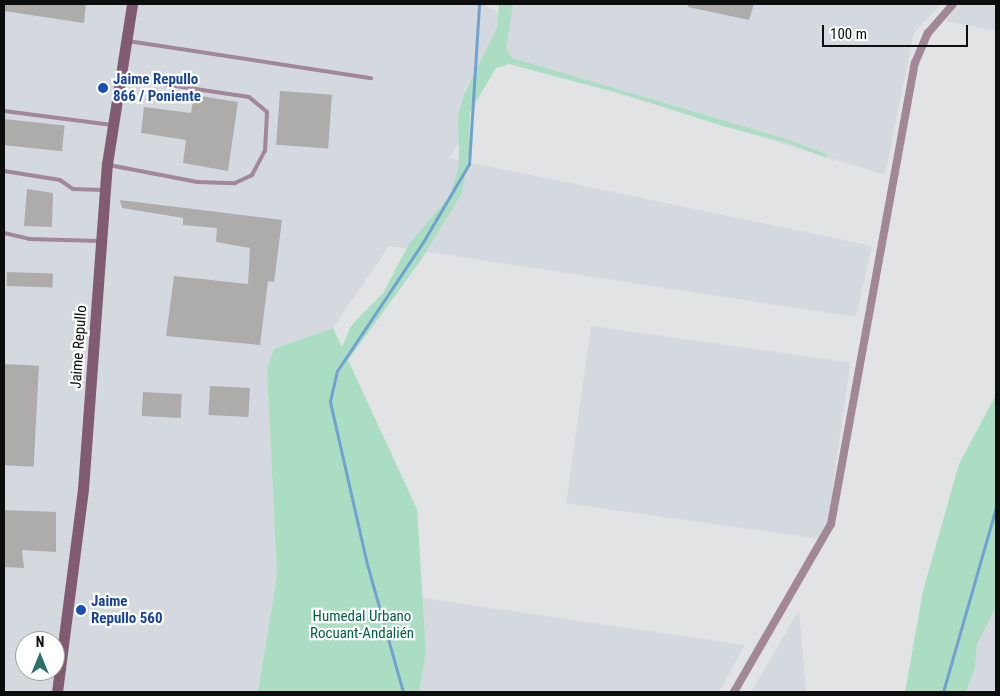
<!DOCTYPE html>
<html>
<head>
<meta charset="utf-8">
<style>
	body { margin:0 }
	#map { position:relative; width:1000px; height:696px; overflow:hidden; background:#e2e3e4; font-family:"Roboto Condensed",sans-serif }
	div>[style] { position:absolute }
	.built>* { inset:0; background:#d4d9e0; transform-origin:0 0 }
	.green>* { inset:0; background:#aaddc2 }
	.stream>* { height:3px; margin:-1.5px; padding:0 1.5px; transform-origin:1.5px; border-radius:1.5px; background:#6fa2d1 }
	.building>* { inset:0; background:#adacab; transform-origin:0 0 }
	.lane>* { height:4px; margin:-2px; padding:0 2px; transform-origin:2px; border-radius:2px; background:#a28797 }
	.street>* { height:8px; margin:-4px; padding:0 4px; transform-origin:4px; border-radius:4px; background:#a28797 }
	.secondary>* { height:11px; margin:-5.5px; padding:0 5.5px; transform-origin:5.5px; border-radius:5.5px; background:#815b72 }
	.dots>* { width:14px; height:14px; translate:-50% -50%; box-sizing:border-box; border:2px solid #fff; border-radius:50% }
	span { translate:-50% -50%; white-space:nowrap; text-align:center; line-height:1.15; -webkit-text-stroke:4.5px #fff; paint-order:stroke }
	.transit-label { font-size:15px; color:#164399; font-weight:700 }
	.left { translate:0 -50%; text-align:left }
	.street-label { font-size:15px; color:#0c0d0d }
	.park-label { font-size:15px; color:#036140 }
	.frame { position:absolute; inset:0; border:5px solid #0c0d0d; pointer-events:none }
	.north { position:absolute; left:15px; top:631px; width:50px; height:50px; box-sizing:border-box; background:#fff; border:1px solid #9e9e9e; border-radius:50%; rotate:0deg; font-size:14px; font-weight:700; line-height:20px; text-align:center; color:#0c0d0d }
	.north::after { content:''; display:block; margin:auto; width:18px; height:22px; background:#297066; clip-path:polygon(50% 0,100% 100%,50% 72%,0 100%) }
	.scale { position:absolute; left:822px; top:25px; width:146px; height:22px; box-sizing:border-box; border:2px solid #0c0d0d; border-top:0; padding-left:6px; font-size:15px; line-height:18px; white-space:nowrap; color:#0c0d0d; -webkit-text-stroke:4px #fff; paint-order:stroke }
</style>
</head>
<body>
<div id="map">
	<div class="built">
		<div style="clip-path:polygon(evenodd,4px 4px,484px 4px,505px 17px,513px 4px,941px 4px,914px 33px,885px 175px,486px 53px,464px 91px,460px 142px,449px 158px,872px 246px,856px 317px,389px 246px,333px 328px,274px 349px,267px 369px,277px 575px,258px 692px,4px 692px,4px 4px,25px 641px,55px 641px,55px 671px,25px 671px,25px 641px)"></div>
		<div style="clip-path:polygon(960px 4px,996px 4px,996px 31px,945px 21px)"></div>
		<div style="left:591px;top:326px;width:262px;height:179px;rotate:8deg"></div>
		<div style="clip-path:polygon(423px 598px,745px 645px,719px 692px,419px 692px,426px 653px)"></div>
		<div style="clip-path:polygon(996px 607px,996px 692px,963px 692px,975px 667px,975px 649px,981px 632px)"></div>
		<div style="clip-path:polygon(799px 610px,806px 692px,751px 692px)"></div>
	</div>
	<div class="green">
		<div style="clip-path:polygon(499px 4px,513px 5px,506px 48px,512px 58px,789px 140px,828px 155px,826px 158px,788px 143px,726px 127px,629px 96px,509px 64px,496px 68px,470px 112px,469px 154px,462px 193px,421px 260px,348px 360px,417px 509px,426px 653px,419px 692px,258px 692px,277px 575px,267px 369px,274px 349px,333px 328px,342px 347px,351px 326px,383px 293px,409px 244px,450px 196px,459px 165px,458px 116px,464px 94px,497px 28px)"></div>
		<div style="clip-path:polygon(996px 395px,996px 607px,977px 644px,975px 667px,966px 692px,905px 692px,923px 591px,959px 464px)"></div>
	</div>
	<div class="stream">
		<div style="left:403px;top:692px;width:137px;rotate:-105.7deg"></div>
		<div style="left:366px;top:560px;width:163px;rotate:-102.8deg"></div>
		<div style="left:330px;top:401px;width:31px;rotate:-77deg"></div>
		<div style="left:337px;top:371px;width:155px;rotate:-56.3deg"></div>
		<div style="left:423px;top:242px;width:91px;rotate:-59.5deg"></div>
		<div style="left:469px;top:164px;width:160px;rotate:-86.4deg"></div>
		<div style="left:943px;top:692px;width:192px;rotate:-74deg"></div>
	</div>
	<div class="building">
		<div style="clip-path:polygon(4px 4px,86px 4px,84px 23px,4px 11px)"></div>
		<div style="clip-path:polygon(688px 4px,754px 4px,749px 20px,688px 7px)"></div>
		<div style="left:280px;top:91px;width:52px;height:54px;rotate:4deg"></div>
		<div style="clip-path:polygon(194px 95px,238px 102px,228px 171px,183px 163px,186px 140px,141px 133px,144px 107px,191px 113px)"></div>
		<div style="left:4px;top:119px;width:61px;height:26px;rotate:6deg"></div>
		<div style="clip-path:polygon(27px 189px,53px 193px,52px 227px,24px 226px)"></div>
		<div style="clip-path:polygon(120px 200px,282px 220px,274px 282px,268px 281px,260px 345px,166px 336px,174px 276px,248px 284px,250px 248px,216px 242px,217px 228px,183px 225px,183px 218px,122px 208px)"></div>
		<div style="left:7px;top:272px;width:46px;height:14px;rotate:2deg"></div>
		<div style="left:4px;top:364px;width:35px;height:101px;rotate:3deg"></div>
		<div style="left:210px;top:386px;width:40px;height:29px;rotate:3deg"></div>
		<div style="left:143px;top:392px;width:39px;height:24px;rotate:3deg"></div>
		<div style="clip-path:polygon(4px 510px,56px 512px,56px 552px,22px 550px,24px 568px,4px 567px)"></div>
	</div>
	<div class="lane">
		<div style="left:128px;top:41px;width:246px;rotate:8.7deg"></div>
		<div style="left:4px;top:111px;width:109px;rotate:7.4deg"></div>
		<div style="left:109px;top:165px;width:90px;rotate:10.9deg"></div>
		<div style="left:197px;top:182px;width:38px;rotate:2deg"></div>
		<div style="left:235px;top:183px;width:19px;rotate:-25deg"></div>
		<div style="left:252px;top:175px;width:27px;rotate:-62deg"></div>
		<div style="left:265px;top:151px;width:39px;rotate:-87deg"></div>
		<div style="left:267px;top:112px;width:23px;rotate:-140deg"></div>
		<div style="left:249px;top:97px;width:128px;rotate:-171.5deg"></div>
		<div style="left:4px;top:171px;width:57px;rotate:9.1deg"></div>
		<div style="left:60px;top:180px;width:16px;rotate:35deg"></div>
		<div style="left:73px;top:189px;width:30px;rotate:2deg"></div>
		<div style="left:4px;top:233px;width:26px;rotate:13deg"></div>
		<div style="left:29px;top:239px;width:70px;rotate:1.6deg"></div>
	</div>
	<div class="street">
		<div style="left:734px;top:692px;width:194px;rotate:-60deg"></div>
		<div style="left:831px;top:524px;width:469px;rotate:-79.7deg"></div>
		<div style="left:915px;top:63px;width:33px;rotate:-67deg"></div>
		<div style="left:928px;top:33px;width:38px;rotate:-49deg"></div>
	</div>
	<div class="secondary">
		<div style="left:57px;top:692px;width:205px;rotate:-82.7deg"></div>
		<div style="left:83px;top:489px;width:326px;rotate:-85.8deg"></div>
		<div style="left:107px;top:164px;width:162px;rotate:-81.1deg"></div>
	</div>
	<div class="dots">
		<div style="left:103px;top:88px;background:#1a4fb4"></div>
		<div style="left:81px;top:610px;background:#1a4fb4"></div>
	</div>
	<div class="transit-label">
		<span class="left" style="left:113px;top:88px">Jaime Repullo<br>866 / Poniente</span>
		<span class="left" style="left:91px;top:610px">Jaime<br>Repullo 560</span>
	</div>
	<div class="street-label">
		<span style="left:79px;top:347px;rotate:-86deg">Jaime Repullo</span>
	</div>
	<div class="park-label">
		<span style="left:362px;top:625px">Humedal Urbano<br>Rocuant-Andalién</span>
	</div>
	<div class="frame"></div>
	<div class="north">N</div>
	<div class="scale">100 m</div>
</div>
</body>
</html>
